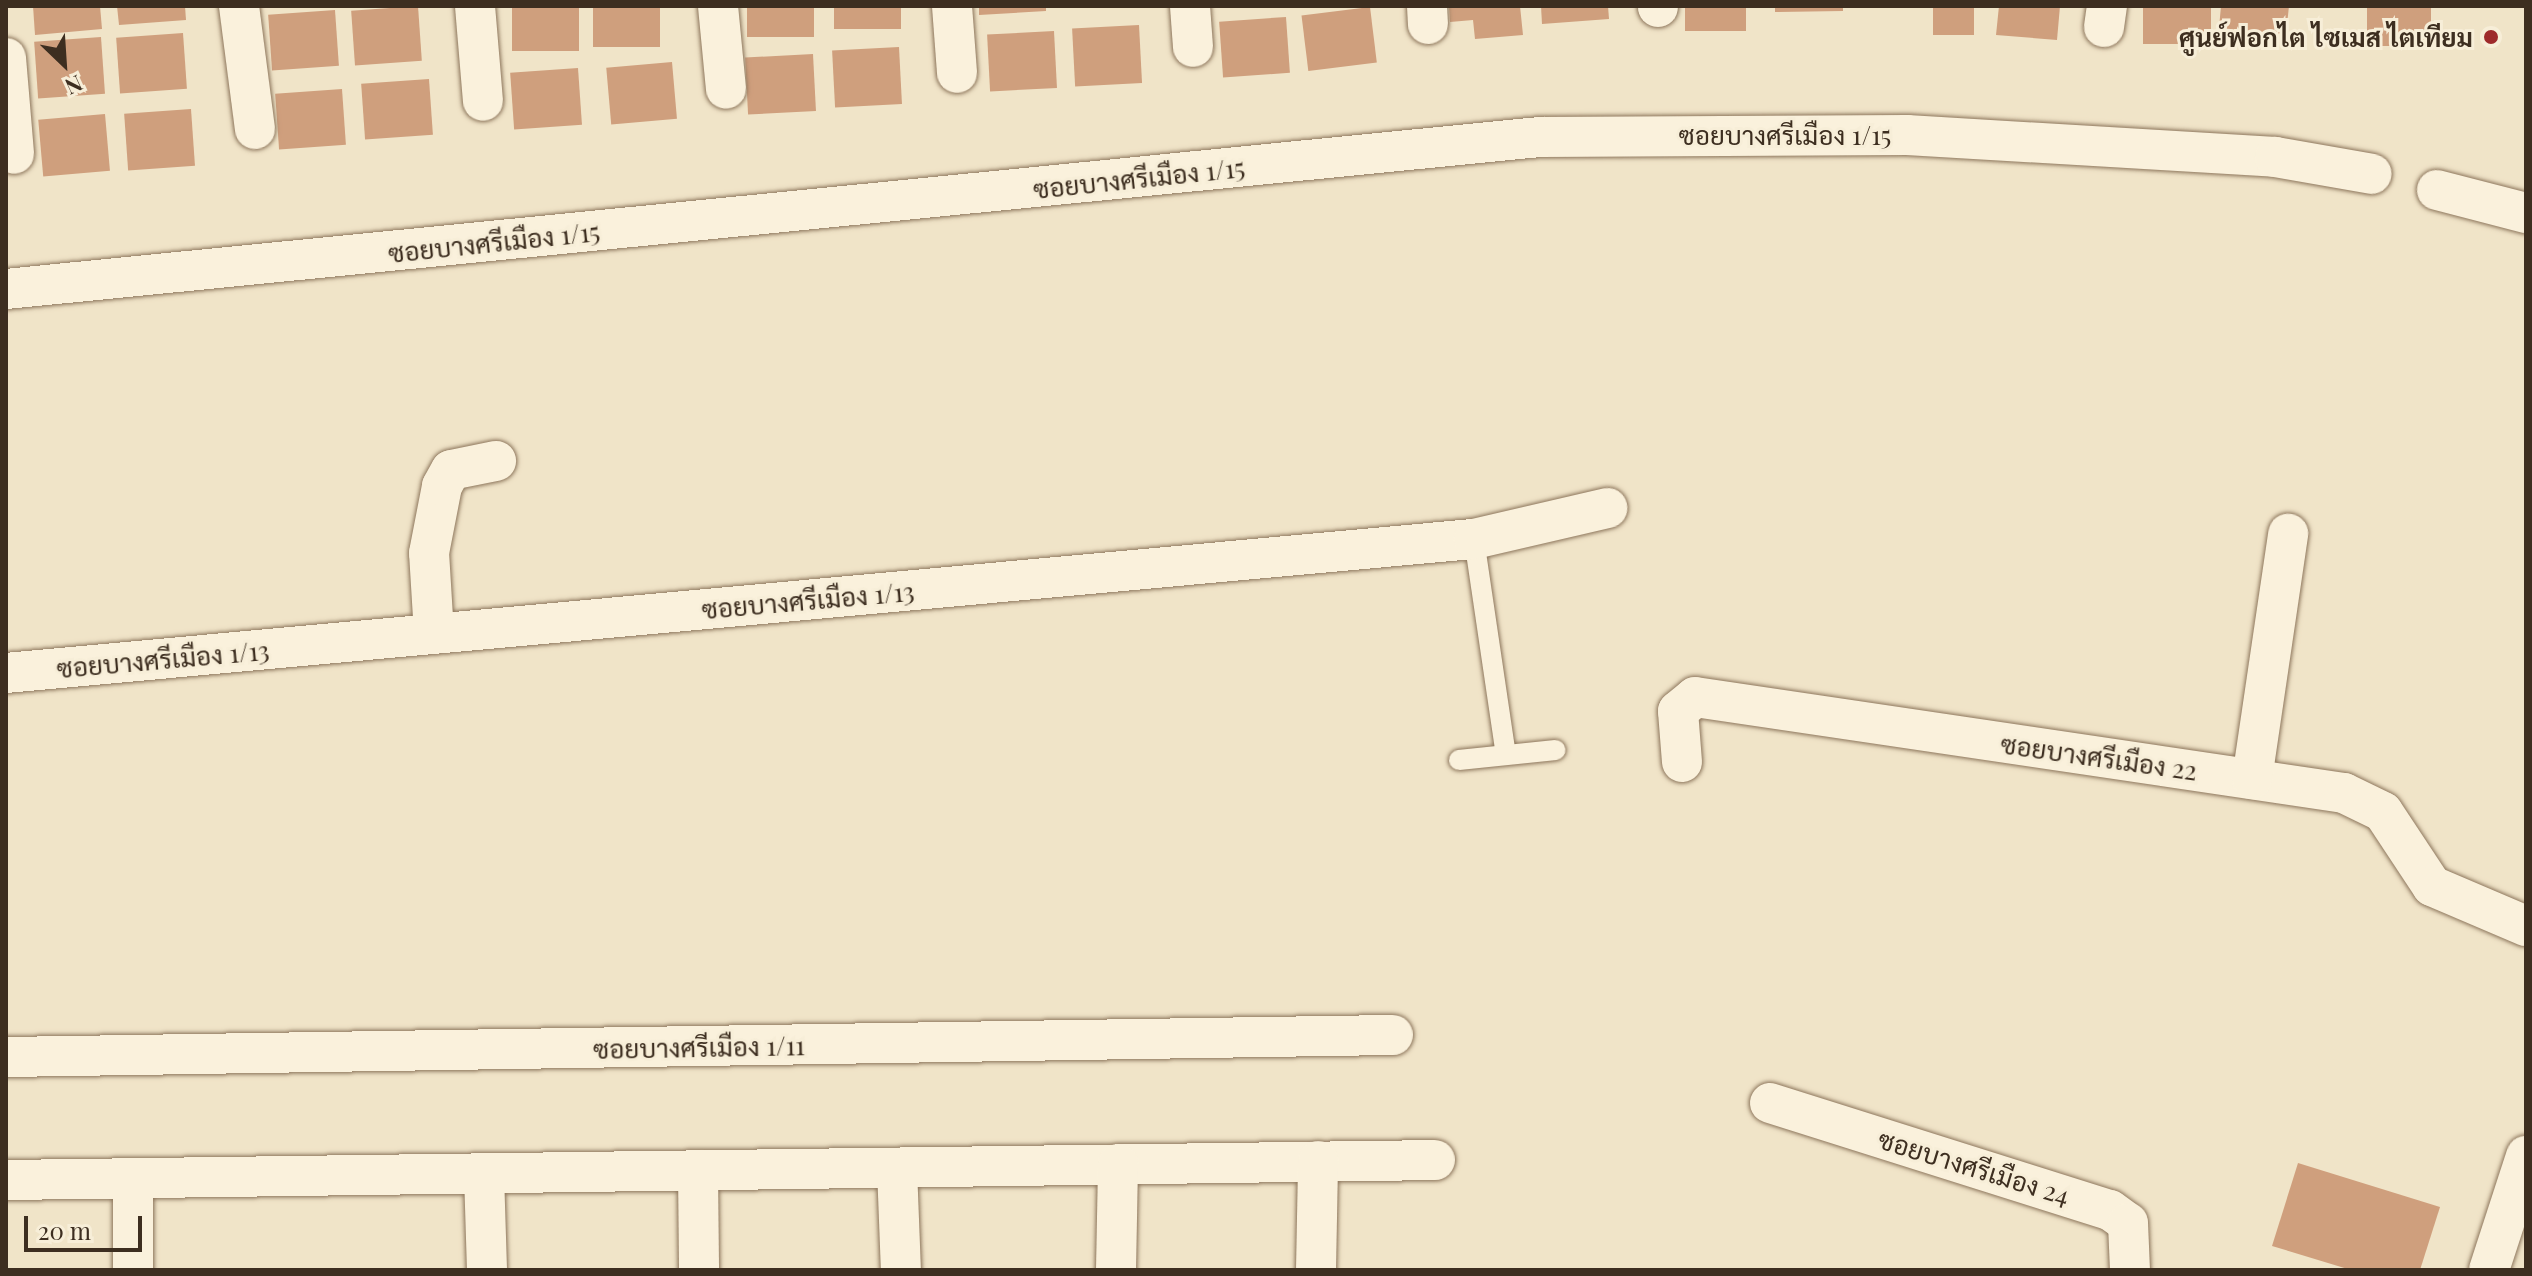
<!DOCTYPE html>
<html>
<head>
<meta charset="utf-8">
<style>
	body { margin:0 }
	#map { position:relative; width:2532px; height:1276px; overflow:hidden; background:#f0e4c8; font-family:"Playfair Display",Sarabun,serif }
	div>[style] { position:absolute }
	.building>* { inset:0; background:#cf9f7d; transform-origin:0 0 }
	.roads { filter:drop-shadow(0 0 2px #8d765c) drop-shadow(0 0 2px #8d765c) }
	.service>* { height:20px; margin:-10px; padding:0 10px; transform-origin:10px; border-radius:10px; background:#faf1dc }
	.minor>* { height:40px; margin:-20px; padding:0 20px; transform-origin:20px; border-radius:20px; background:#faf1dc }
	.dots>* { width:22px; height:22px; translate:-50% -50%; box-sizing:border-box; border:4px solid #f7eed8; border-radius:50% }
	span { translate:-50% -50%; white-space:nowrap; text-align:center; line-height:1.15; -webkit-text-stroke:6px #f7eed8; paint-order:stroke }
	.poi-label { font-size:26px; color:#3d2e20; font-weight:700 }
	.right { translate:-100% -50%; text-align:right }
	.street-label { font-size:26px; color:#3d2e20 }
	.frame { position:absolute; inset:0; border:8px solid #3d2e20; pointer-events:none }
	.north { position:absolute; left:24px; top:24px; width:80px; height:80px; -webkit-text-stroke:6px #f7eed8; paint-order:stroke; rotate:155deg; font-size:22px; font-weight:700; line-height:32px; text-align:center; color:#3d2e20 }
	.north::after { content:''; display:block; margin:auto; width:28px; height:36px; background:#3d2e20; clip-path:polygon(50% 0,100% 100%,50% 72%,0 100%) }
	.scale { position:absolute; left:24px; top:1216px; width:118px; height:36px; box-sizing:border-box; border:4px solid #3d2e20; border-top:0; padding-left:10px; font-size:24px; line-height:28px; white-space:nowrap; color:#3d2e20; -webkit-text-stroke:6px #f7eed8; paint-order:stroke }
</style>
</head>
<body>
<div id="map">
	<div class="building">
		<div style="clip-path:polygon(33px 6px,100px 6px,102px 29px,35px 35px)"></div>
		<div style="clip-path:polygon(117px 6px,185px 6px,186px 20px,119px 25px)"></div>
		<div style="left:418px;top:6px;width:55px;height:67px;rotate:86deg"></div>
		<div style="left:512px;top:6px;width:67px;height:45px"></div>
		<div style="left:593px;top:6px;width:67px;height:41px"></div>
		<div style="left:747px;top:6px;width:67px;height:31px"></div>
		<div style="left:834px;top:6px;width:67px;height:23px"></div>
		<div style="clip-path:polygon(979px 6px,1046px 6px,1046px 11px,979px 15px)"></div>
		<div style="clip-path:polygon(1449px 6px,1520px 6px,1523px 35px,1475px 39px,1473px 20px,1450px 22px)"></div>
		<div style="clip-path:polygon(1541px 6px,1608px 6px,1609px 19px,1542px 24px)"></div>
		<div style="left:1685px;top:6px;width:61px;height:25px"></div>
		<div style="clip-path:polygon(1775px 6px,1843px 6px,1843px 11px,1775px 12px)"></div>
		<div style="left:1933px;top:6px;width:41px;height:29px"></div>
		<div style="clip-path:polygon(1999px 6px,2060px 6px,2057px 40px,1996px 35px)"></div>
		<div style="left:2143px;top:6px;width:68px;height:38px"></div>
		<div style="clip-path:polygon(2221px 6px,2289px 6px,2286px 34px,2219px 28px)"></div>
		<div style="left:2367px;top:6px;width:64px;height:40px"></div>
		<div style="left:1370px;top:7px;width:56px;height:69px;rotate:83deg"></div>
		<div style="left:335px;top:10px;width:56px;height:67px;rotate:86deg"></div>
		<div style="left:1286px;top:17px;width:56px;height:67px;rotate:86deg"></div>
		<div style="left:1139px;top:25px;width:58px;height:67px;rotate:87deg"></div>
		<div style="left:1054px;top:31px;width:57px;height:67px;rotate:87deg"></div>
		<div style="left:183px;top:33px;width:56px;height:67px;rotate:86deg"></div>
		<div style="left:101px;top:37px;width:57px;height:67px;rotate:86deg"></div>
		<div style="left:899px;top:47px;width:57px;height:67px;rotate:87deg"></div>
		<div style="left:813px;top:54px;width:57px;height:68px;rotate:87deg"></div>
		<div style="left:672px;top:62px;width:57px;height:66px;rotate:85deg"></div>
		<div style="left:578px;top:68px;width:57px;height:68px;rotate:86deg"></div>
		<div style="left:429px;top:79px;width:56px;height:68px;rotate:86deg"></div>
		<div style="left:342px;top:89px;width:56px;height:67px;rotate:86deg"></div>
		<div style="left:191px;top:109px;width:57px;height:67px;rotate:86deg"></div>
		<div style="left:105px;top:114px;width:57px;height:67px;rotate:85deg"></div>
		<div style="clip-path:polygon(2298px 1163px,2440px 1207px,2420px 1270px,2351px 1270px,2272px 1246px)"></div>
	</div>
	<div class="roads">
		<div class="service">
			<div style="left:1474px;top:539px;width:218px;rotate:81.6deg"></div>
			<div style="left:1459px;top:760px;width:97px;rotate:-5.9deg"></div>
		</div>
		<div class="minor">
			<div style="left:239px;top:6px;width:124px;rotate:82.6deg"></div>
			<div style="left:475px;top:6px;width:95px;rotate:85.2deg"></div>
			<div style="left:718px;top:6px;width:83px;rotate:84.5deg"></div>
			<div style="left:952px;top:6px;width:67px;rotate:85.7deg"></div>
			<div style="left:1190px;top:6px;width:41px;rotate:85.8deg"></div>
			<div style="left:1427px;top:6px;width:18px;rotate:87deg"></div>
			<div style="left:1658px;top:6px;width:1px;rotate:90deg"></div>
			<div style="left:2104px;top:27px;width:21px;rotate:-82deg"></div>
			<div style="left:6px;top:58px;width:96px;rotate:85.2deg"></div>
			<div style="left:2437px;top:190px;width:92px;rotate:14.5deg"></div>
			<div style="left:6px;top:289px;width:1543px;rotate:-5.66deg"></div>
			<div style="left:1541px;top:137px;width:366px;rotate:-0.3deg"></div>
			<div style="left:1907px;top:135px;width:369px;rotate:3.4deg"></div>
			<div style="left:2275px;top:157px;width:98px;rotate:9.9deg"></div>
			<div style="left:434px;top:634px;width:81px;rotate:-93.5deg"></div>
			<div style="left:429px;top:553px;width:68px;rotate:-79deg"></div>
			<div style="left:442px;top:486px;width:18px;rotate:-61deg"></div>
			<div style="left:451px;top:470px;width:46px;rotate:-11.3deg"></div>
			<div style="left:6px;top:673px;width:1474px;rotate:-5.22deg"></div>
			<div style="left:1474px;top:539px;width:137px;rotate:-13.1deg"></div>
			<div style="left:1682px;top:762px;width:51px;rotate:-94.5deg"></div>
			<div style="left:1678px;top:711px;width:22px;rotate:-39deg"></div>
			<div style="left:1695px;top:697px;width:656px;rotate:8.41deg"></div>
			<div style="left:2344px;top:793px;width:43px;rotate:26deg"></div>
			<div style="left:2383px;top:812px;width:89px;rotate:56.5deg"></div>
			<div style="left:2432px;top:886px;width:102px;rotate:23.1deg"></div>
			<div style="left:2252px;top:779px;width:248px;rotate:-81.6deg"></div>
			<div style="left:6px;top:1057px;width:1387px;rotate:-0.91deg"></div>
			<div style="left:1770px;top:1103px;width:356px;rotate:17.5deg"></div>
			<div style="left:2110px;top:1210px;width:22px;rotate:36deg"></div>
			<div style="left:2128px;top:1223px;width:47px;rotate:87.6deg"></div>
			<div style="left:897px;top:1168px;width:102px;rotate:87.8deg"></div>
			<div style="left:698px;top:1170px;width:100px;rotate:89.4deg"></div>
			<div style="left:484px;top:1174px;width:96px;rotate:88.2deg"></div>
			<div style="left:6px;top:1180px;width:1429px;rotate:-0.8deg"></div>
			<div style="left:133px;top:1270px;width:91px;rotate:-90deg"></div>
			<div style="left:1116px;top:1270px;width:106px;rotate:-88.9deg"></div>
			<div style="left:1316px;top:1270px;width:109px;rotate:-88.9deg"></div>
			<div style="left:2489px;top:1270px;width:120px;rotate:-72deg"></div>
		</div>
	</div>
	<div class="dots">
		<div style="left:2491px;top:37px;background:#9e2a2b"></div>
	</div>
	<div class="poi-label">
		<span class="right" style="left:2473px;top:37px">ศูนย์ฟอกไต ไซเมส ไตเทียม</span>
	</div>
	<div class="street-label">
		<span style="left:1785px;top:135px">ซอยบางศรีเมือง 1/15</span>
		<span style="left:1139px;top:178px;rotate:-6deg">ซอยบางศรีเมือง 1/15</span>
		<span style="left:494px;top:242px;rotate:-6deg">ซอยบางศรีเมือง 1/15</span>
		<span style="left:808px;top:600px;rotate:-5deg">ซอยบางศรีเมือง 1/13</span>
		<span style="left:163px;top:659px;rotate:-5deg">ซอยบางศรีเมือง 1/13</span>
		<span style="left:2099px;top:757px;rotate:8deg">ซอยบางศรีเมือง 22</span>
		<span style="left:699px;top:1047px;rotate:-1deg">ซอยบางศรีเมือง 1/11</span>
		<span style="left:1974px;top:1167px;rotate:17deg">ซอยบางศรีเมือง 24</span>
	</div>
	<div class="frame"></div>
	<div class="north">N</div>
	<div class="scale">20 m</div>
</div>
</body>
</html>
